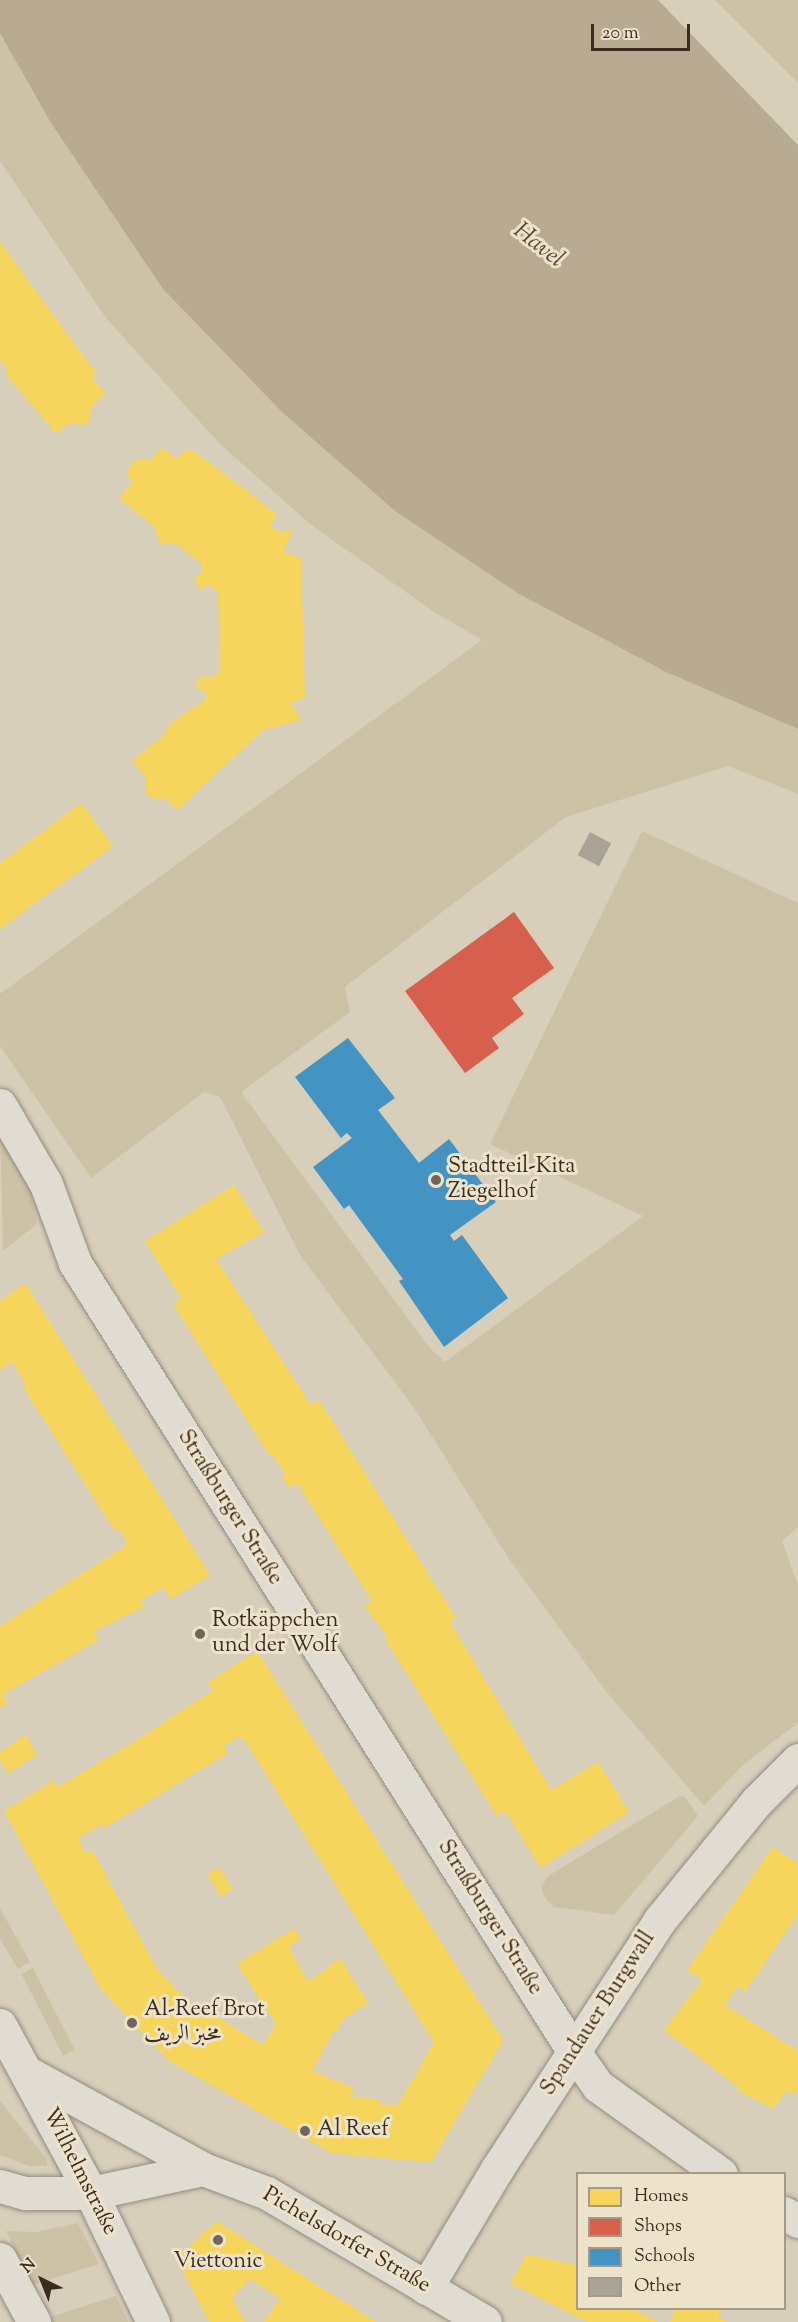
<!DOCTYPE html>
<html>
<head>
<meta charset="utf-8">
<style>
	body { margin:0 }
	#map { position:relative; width:798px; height:2322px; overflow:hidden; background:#d7cfba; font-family:"Sorts Mill Goudy",Amiri,serif }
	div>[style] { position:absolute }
	.green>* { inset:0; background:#cec2a6; transform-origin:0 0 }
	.water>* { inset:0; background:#b8ab91 }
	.homes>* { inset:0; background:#f6d55c; transform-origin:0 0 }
	.shops>* { inset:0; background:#d6604d }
	.schools>* { inset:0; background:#4393c3 }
	.building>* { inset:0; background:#aaa496; transform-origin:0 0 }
	.roads { filter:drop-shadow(0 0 2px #938c80) drop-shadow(0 0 2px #938c80) }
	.minor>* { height:33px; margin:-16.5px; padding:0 16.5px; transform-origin:16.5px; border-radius:16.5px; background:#e0dcd1 }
	.tertiary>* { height:33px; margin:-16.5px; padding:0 16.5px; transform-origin:16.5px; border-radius:16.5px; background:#e0dcd1 }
	.secondary>* { height:33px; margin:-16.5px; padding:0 16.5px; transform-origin:16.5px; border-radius:16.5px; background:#e0dcd1 }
	.dots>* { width:16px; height:16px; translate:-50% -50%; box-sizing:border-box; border:3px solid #ede3ca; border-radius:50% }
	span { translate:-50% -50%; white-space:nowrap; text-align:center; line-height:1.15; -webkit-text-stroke:6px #ede3ca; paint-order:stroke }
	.poi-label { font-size:22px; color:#3c2b23 }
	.left { translate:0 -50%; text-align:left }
	.street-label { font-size:22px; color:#3c2b23 }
	.water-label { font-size:24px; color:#58473a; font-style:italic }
	.legend { position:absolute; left:576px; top:2172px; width:210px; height:138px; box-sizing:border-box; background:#ede3ca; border:2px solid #a69987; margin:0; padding:8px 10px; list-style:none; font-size:18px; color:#3c2b23 }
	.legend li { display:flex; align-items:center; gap:12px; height:30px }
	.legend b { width:30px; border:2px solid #a69987 }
	.north { position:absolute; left:12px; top:2250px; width:60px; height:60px; -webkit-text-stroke:4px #ede3ca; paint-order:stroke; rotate:317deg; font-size:16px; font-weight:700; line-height:24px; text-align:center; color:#3c2b23 }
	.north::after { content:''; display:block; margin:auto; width:21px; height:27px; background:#3c2b23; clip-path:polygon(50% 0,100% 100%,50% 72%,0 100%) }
	.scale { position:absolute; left:591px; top:24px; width:99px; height:27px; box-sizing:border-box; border:3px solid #3c2b23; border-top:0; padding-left:8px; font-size:18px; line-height:21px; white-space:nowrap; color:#3c2b23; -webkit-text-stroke:4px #ede3ca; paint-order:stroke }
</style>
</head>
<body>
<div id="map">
	<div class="green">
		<div style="clip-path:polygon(715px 0,798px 0,798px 83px)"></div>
		<div style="clip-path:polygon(0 33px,49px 121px,283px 413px,395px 511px,519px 594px,666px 672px,798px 729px,798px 794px,728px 766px,566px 817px,345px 987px,350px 1012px,241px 1092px,429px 1347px,445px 1362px,643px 1216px,490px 1144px,642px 831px,798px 903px,798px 1527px,782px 1541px,798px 1585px,798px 1723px,744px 1764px,704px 1806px,605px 1690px,511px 1562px,414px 1408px,300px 1255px,220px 1097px,204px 1092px,91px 1178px,0 1046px,0 994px,482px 640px,434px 612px,310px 524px,219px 443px,106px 318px,0 161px)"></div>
		<div style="clip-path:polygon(0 1127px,30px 1181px,37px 1224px,3px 1251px)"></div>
		<div style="clip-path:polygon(680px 1796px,685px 1797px,698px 1816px,614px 1915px,554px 1907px,546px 1899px,541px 1888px,548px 1876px)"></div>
		<div style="clip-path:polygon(0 1908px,30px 1962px,18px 1969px,0 1939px)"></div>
		<div style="left:33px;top:1968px;width:92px;height:13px;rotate:63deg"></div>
		<div style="clip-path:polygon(0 2101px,47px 2159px,47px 2166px,29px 2166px,0 2155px)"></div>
		<div style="clip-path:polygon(78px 2223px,99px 2264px,32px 2285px,6px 2231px,37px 2232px)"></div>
		<div style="clip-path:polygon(116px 2296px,129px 2322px,53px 2322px,50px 2317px)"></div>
	</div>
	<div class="water">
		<div style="clip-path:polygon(0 0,658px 0,798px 145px,798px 729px,666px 672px,519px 594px,395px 511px,283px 413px,163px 289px,49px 120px,0 33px)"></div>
	</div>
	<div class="homes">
		<div style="clip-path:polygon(0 242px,96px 373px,92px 378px,105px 393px,91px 406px,90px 420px,85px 425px,70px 423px,56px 433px,5px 374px,8px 371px,0 360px)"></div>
		<div style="clip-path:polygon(162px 447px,177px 459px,185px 450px,194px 451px,277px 514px,270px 527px,281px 532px,293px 530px,283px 552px,301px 558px,305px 697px,291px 703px,301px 720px,263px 730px,177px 810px,165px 798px,155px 799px,146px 794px,146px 777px,132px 761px,164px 735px,172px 722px,205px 700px,206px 691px,197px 689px,196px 681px,202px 676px,211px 678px,220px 671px,218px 593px,209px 584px,201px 589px,198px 587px,195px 577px,202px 572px,201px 563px,176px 544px,160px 543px,154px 527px,119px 498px,132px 483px,127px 472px,132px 463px,141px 458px,150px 461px)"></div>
		<div style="clip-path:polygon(81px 803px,113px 846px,0 929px,0 863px)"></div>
		<div style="clip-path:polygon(234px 1185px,264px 1232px,216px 1259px,311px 1405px,319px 1400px,456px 1618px,450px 1622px,551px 1790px,598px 1762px,629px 1812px,541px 1868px,505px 1811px,497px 1816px,385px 1639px,387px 1635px,364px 1606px,372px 1601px,297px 1483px,289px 1488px,282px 1476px,285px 1473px,271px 1453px,269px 1455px,173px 1304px,181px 1298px,145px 1241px)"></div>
		<div style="clip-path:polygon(25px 1283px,210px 1575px,171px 1599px,163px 1587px,140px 1601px,144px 1607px,94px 1631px,98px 1640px,2px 1695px,8px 1703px,0 1708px,0 1626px,125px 1546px,127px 1541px,119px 1529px,115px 1531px,79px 1475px,23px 1387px,26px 1385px,12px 1361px,0 1370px,0 1301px)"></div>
		<div style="clip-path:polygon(evenodd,257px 1651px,503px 2040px,431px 2162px,332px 2153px,169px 2061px,101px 1989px,4px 1811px,54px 1780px,58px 1787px,135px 1741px,213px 1690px,208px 1682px,257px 1651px,238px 1737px,244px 1739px,434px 2042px,397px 2106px,380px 2104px,380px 2099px,352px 2097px,353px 2087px,312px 2071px,334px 2030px,337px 2032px,343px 2019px,368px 2003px,340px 1958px,311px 1980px,306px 1979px,289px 1947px,301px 1939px,294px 1928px,237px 1964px,276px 2024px,263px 2045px,200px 2006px,197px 2011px,157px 1969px,92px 1850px,86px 1853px,78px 1838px,102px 1824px,104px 1828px,228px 1753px,224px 1746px,238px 1737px)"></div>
		<div style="clip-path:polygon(26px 1735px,37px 1755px,8px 1773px,0 1760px,0 1752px)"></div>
		<div style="clip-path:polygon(773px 1847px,798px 1864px,798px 1914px,745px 1992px,737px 1986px,725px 2005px,798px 2051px,798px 2087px,793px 2095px,787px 2090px,773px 2109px,737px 2090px,739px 2088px,664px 2030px,702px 1980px,687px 1970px)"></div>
		<div style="left:219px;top:1867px;width:26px;height:14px;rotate:58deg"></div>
		<div style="clip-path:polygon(217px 2221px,270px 2255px,376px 2322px,264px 2322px,280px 2298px,250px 2279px,232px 2297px,245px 2322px,209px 2322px,176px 2258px)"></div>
		<div style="clip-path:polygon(527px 2254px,578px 2265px,578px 2308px,632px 2308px,657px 2322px,587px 2322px,510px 2283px)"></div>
		<div style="clip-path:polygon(675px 2308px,718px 2308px,721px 2310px,718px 2318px,727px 2322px,670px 2322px)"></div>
	</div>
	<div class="shops">
		<div style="clip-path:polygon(514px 912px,554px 968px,512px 998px,524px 1014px,492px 1038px,499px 1048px,465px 1073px,405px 991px)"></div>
	</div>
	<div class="schools">
		<div style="clip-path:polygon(348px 1038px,395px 1098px,378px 1110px,419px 1163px,449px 1139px,496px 1202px,450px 1235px,454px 1241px,462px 1235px,508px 1298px,444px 1347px,399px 1281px,403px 1279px,349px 1205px,344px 1209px,313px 1167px,352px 1138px,347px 1133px,341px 1138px,295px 1077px)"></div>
	</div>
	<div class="building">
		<div style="left:590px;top:832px;width:24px;height:26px;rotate:28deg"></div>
	</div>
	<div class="roads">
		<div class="minor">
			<div style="left:0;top:1105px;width:91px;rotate:59.8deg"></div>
			<div style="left:46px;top:1184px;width:84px;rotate:69.8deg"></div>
			<div style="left:75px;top:1263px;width:934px;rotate:57.69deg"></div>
			<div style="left:574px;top:2052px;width:42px;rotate:54.8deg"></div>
			<div style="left:598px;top:2086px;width:151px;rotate:35.6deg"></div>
			<div style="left:784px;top:2213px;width:16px;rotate:30deg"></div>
			<div style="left:426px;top:2288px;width:139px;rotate:-59.2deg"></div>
			<div style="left:497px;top:2169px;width:296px;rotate:-56.8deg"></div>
			<div style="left:659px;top:1921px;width:155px;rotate:-50.8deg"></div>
			<div style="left:757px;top:1801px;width:58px;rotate:-45deg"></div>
		</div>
		<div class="tertiary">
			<div style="left:28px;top:2073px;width:200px;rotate:28.7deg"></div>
			<div style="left:203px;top:2169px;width:68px;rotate:20.6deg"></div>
			<div style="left:267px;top:2193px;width:253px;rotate:30.6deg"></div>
			<div style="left:0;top:2186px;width:26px;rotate:16deg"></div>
			<div style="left:25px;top:2193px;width:66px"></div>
			<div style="left:91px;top:2193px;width:115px;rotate:-12.1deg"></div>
		</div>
		<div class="secondary">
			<div style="left:0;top:2025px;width:191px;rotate:61.6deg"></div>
			<div style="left:91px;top:2193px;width:143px;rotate:64.3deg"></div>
			<div style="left:0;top:2259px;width:72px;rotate:61.6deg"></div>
		</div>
	</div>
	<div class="dots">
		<div style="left:436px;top:1180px;background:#726458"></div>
		<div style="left:200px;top:1634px;background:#726458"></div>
		<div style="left:132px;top:2023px;background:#726458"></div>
		<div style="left:305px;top:2131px;background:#726458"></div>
		<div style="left:218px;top:2240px;background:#726458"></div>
	</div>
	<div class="poi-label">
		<span class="left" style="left:448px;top:1180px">Stadtteil-Kita<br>Ziegelhof</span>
		<span class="left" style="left:212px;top:1634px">Rotkäppchen<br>und der Wolf</span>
		<span class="left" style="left:144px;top:2023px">Al-Reef Brot<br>مخبز الريف</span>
		<span class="left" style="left:317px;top:2131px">Al Reef</span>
		<span style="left:218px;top:2263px">Viettonic</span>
	</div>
	<div class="street-label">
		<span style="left:229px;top:1508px;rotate:58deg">Straßburger Straße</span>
		<span style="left:489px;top:1918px;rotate:58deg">Straßburger Straße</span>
		<span style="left:599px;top:2014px;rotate:-57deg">Spandauer Burgwall</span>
		<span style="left:79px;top:2172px;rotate:63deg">Wilhelmstraße</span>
		<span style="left:346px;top:2241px;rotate:30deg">Pichelsdorfer Straße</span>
	</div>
	<div class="water-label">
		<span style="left:538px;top:246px;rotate:38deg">Havel</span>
	</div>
	<ul class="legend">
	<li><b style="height:16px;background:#f6d55c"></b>Homes</li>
	<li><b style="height:16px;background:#d6604d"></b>Shops</li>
	<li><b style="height:16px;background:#4393c3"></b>Schools</li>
	<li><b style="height:16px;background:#aaa496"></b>Other</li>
	</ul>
	<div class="north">N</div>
	<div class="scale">20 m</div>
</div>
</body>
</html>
